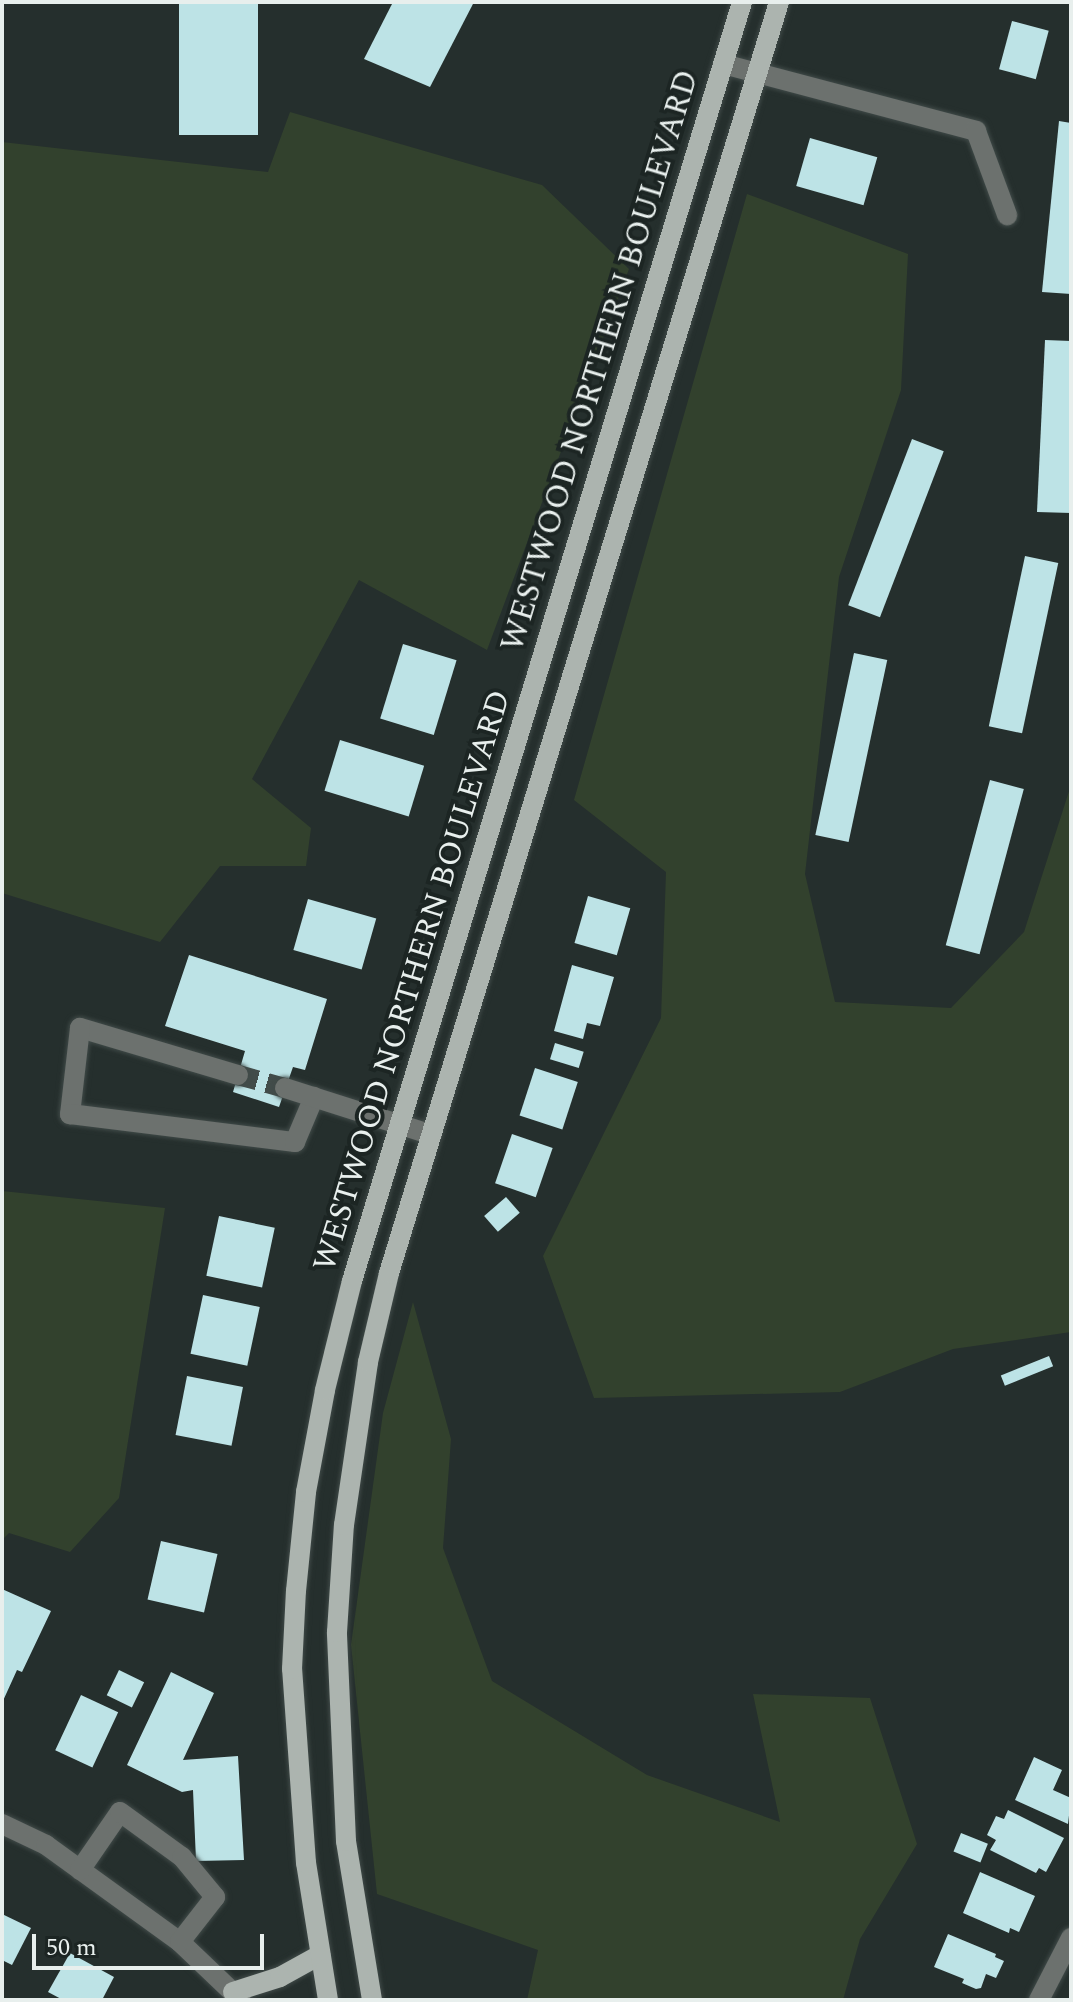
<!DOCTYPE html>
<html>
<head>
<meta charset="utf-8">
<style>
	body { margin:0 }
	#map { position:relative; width:1073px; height:2002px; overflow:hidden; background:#252f2d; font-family:Spectral,serif }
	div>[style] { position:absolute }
	.green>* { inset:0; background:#32412d }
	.building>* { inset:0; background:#bde3e6; transform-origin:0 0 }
	.minor-tunnel>* { height:20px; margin-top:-10px; transform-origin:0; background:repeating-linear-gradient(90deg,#424c4a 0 20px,transparent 0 30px) }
	.roads { filter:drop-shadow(0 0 2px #404a48) drop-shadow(0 0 2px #404a48) }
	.minor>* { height:20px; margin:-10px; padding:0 10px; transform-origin:10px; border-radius:10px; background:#6c716e }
	.major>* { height:20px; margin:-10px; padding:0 10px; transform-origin:10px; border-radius:10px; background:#acb4af }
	span { translate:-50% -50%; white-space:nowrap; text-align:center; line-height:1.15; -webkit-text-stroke:8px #1c2523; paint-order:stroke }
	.street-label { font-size:32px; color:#e8efed }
	.frame { position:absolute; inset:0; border:4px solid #e8efed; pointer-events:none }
	.scale { position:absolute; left:32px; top:1934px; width:232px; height:36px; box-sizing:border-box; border:4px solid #e8efed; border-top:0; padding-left:10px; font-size:24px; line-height:28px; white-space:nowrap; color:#e8efed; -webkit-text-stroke:6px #1c2523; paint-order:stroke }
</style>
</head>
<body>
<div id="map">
	<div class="green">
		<div style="clip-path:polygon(290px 112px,542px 185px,629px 269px,487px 650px,359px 580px,252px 779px,311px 828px,306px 866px,220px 866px,160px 942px,2px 893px,2px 142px,268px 172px)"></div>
		<div style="clip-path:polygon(747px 194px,908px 254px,901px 390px,839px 577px,805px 874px,835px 1002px,951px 1008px,1024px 932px,1071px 785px,1071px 1332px,953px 1349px,840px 1392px,594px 1398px,543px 1256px,661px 1018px,666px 872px,574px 800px)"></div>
		<div style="clip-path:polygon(2px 1191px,165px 1208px,119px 1498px,70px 1552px,9px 1533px,2px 1540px)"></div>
		<div style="clip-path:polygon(413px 1302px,451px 1439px,443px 1548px,492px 1681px,647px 1775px,780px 1822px,753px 1694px,870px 1698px,917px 1844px,860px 1939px,843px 2000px,527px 2000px,538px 1950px,377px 1894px,351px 1645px,383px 1413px)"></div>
	</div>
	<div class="building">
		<div style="left:179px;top:2px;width:79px;height:133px"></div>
		<div style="clip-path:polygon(393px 2px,474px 2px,430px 87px,364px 59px)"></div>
		<div style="left:1012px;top:21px;width:38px;height:50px;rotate:15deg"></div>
		<div style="clip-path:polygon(1059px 121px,1071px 123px,1071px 294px,1042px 292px)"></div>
		<div style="left:810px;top:138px;width:70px;height:50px;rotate:16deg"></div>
		<div style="clip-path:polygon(1045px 340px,1071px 341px,1071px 513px,1037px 512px)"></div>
		<div style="left:912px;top:439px;width:34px;height:178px;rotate:21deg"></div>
		<div style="left:1025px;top:556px;width:34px;height:174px;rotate:12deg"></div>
		<div style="left:403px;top:644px;width:56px;height:78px;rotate:17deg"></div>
		<div style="left:854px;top:653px;width:34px;height:186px;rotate:12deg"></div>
		<div style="left:340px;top:740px;width:88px;height:53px;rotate:17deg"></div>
		<div style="left:990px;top:780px;width:35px;height:171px;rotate:15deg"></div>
		<div style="left:588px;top:896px;width:44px;height:49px;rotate:16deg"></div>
		<div style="left:308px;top:899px;width:71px;height:53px;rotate:16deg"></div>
		<div style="clip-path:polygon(189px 955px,327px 999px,305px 1070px,293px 1067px,279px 1107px,233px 1092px,245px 1051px,165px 1026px)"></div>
		<div style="clip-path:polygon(572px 965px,614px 977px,600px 1026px,587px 1023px,583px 1039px,554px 1031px)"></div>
		<div style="left:555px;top:1043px;width:30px;height:17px;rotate:17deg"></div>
		<div style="left:535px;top:1068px;width:45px;height:50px;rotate:18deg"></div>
		<div style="left:512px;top:1134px;width:43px;height:52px;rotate:19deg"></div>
		<div style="left:506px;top:1197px;width:21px;height:29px;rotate:49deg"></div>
		<div style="left:219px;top:1216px;width:57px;height:61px;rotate:12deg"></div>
		<div style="left:203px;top:1295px;width:58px;height:60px;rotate:12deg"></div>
		<div style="left:1049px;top:1356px;width:11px;height:52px;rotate:68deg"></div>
		<div style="left:187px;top:1376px;width:57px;height:60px;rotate:11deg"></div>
		<div style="left:161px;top:1541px;width:58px;height:60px;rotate:13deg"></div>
		<div style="clip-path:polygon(2px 1589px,51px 1611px,22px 1672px,17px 1670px,2px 1703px)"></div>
		<div style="left:119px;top:1670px;width:28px;height:28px;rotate:26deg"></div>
		<div style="clip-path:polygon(171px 1672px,214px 1693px,183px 1760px,238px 1756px,244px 1860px,196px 1861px,193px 1790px,182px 1792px,127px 1765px)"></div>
		<div style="left:81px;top:1695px;width:41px;height:61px;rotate:25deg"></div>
		<div style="clip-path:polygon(1034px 1757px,1062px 1770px,1053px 1790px,1071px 1798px,1068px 1824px,1015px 1800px)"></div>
		<div style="clip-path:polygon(1008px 1810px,1064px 1838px,1046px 1872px,1039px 1868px,1036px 1873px,990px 1850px,996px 1840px,987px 1835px,996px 1816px,1004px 1819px)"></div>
		<div style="left:961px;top:1833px;width:29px;height:20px;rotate:22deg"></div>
		<div style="clip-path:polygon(980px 1872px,1035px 1896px,1019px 1932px,1010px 1928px,1009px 1933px,963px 1913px)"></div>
		<div style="clip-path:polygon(2px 1914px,31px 1928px,12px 1965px,2px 1960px)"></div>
		<div style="clip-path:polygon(948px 1934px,996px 1954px,995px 1957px,1004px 1961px,996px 1978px,986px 1974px,981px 1988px,976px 1989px,962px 1983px,964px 1979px,934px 1967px)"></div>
		<div style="clip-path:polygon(70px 1953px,114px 1977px,102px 2000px,63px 2000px,48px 1992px)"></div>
	</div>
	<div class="minor-tunnel">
		<div style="left:238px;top:1075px;width:49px;rotate:15.5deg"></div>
	</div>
	<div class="roads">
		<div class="minor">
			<div style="left:723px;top:64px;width:262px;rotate:14.8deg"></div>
			<div style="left:976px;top:131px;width:90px;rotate:69.7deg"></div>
			<div style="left:238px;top:1075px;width:165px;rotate:-163.4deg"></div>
			<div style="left:80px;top:1028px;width:87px;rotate:96.6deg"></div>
			<div style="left:70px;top:1114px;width:227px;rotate:7.1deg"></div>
			<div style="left:295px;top:1142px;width:49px;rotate:-67.1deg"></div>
			<div style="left:285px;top:1088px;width:154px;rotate:17.7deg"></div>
			<div style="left:2px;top:1824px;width:49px;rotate:25.5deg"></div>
			<div style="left:46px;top:1845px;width:165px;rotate:35.9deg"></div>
			<div style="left:180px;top:1942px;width:84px;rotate:43.6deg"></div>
			<div style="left:80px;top:1870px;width:70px;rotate:-55.4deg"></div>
			<div style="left:120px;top:1812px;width:77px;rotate:36deg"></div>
			<div style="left:182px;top:1857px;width:52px;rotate:50.5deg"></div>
			<div style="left:215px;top:1897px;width:57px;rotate:127.9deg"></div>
			<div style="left:1039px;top:2000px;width:70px;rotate:-62.7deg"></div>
		</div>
		<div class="major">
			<div style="left:233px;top:1992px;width:49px;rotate:-17.7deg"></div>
			<div style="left:280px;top:1977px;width:46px;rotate:-28.8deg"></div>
			<div style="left:328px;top:2000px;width:139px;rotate:-99.1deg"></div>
			<div style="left:306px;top:1863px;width:195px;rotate:-94.1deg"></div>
			<div style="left:292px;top:1669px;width:78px;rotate:-87.1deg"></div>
			<div style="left:296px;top:1591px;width:100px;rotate:-84.2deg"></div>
			<div style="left:306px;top:1492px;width:104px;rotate:-79.4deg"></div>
			<div style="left:325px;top:1390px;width:112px;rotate:-76.1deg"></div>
			<div style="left:352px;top:1281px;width:1337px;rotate:-73.04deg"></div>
			<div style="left:372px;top:2000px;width:161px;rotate:-99.3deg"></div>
			<div style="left:346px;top:1841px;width:209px;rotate:-92.5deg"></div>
			<div style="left:337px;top:1632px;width:107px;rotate:-86.3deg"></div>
			<div style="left:344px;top:1525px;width:165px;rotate:-81.6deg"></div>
			<div style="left:368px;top:1362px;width:91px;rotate:-76.7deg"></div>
			<div style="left:389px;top:1273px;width:1329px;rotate:-72.94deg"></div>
		</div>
	</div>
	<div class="street-label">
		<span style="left:601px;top:361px;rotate:-73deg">WESTWOOD NORTHERN BOULEVARD</span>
		<span style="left:413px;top:981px;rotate:-73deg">WESTWOOD NORTHERN BOULEVARD</span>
	</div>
	<div class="frame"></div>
	<div class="scale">50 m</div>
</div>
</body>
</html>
